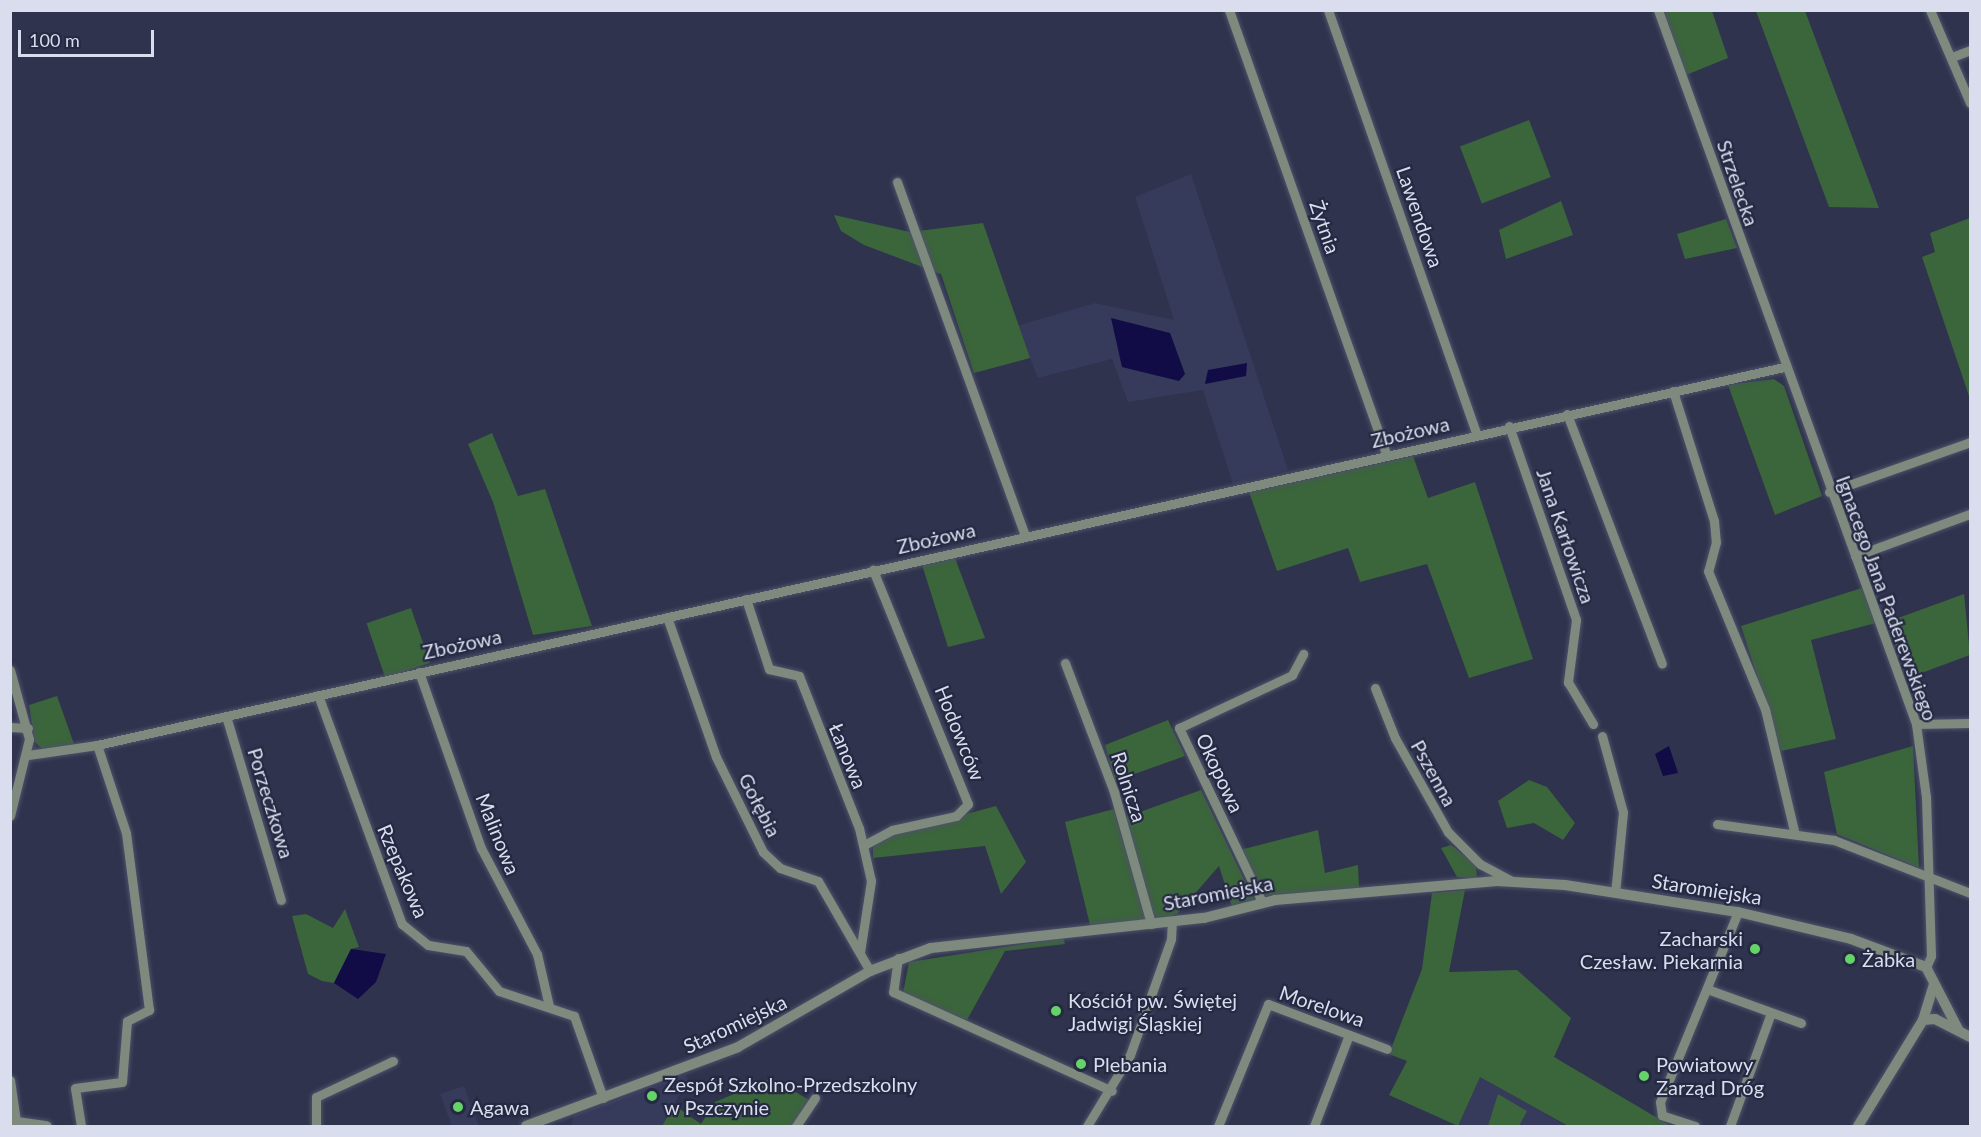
<!DOCTYPE html>
<html>
<head>
<meta charset="utf-8">
<style>
	body { margin:0 }
	#map { position:relative; width:1981px; height:1137px; overflow:hidden; background:#2f334d; font-family:Lato,sans-serif }
	div>[style] { position:absolute }
	.built>* { inset:0; background:#363a5b }
	.green>* { inset:0; background:#3b653b; transform-origin:0 0 }
	.water>* { inset:0; background:#110b46 }
	.roads { filter:drop-shadow(0 0 2px #4e526a) drop-shadow(0 0 2px #4e526a) }
	.minor>* { height:9px; margin:-4.5px; padding:0 4.5px; transform-origin:4.5px; border-radius:4.5px; background:#7f8a7e }
	.tertiary>* { height:10px; margin:-5px; padding:0 5px; transform-origin:5px; border-radius:5px; background:#7f8a7e }
	.dots>* { width:16px; height:16px; translate:-50% -50%; box-sizing:border-box; border:3px solid #252942; border-radius:50% }
	span { translate:-50% -50%; white-space:nowrap; text-align:center; line-height:1.15; -webkit-text-stroke:4.5px #252942; paint-order:stroke }
	.street-label { font-size:20px; color:#d9ddee }
	.poi-label { font-size:20px; color:#d9ddee }
	.right { translate:-100% -50%; text-align:right }
	.left { translate:0 -50%; text-align:left }
	.frame { position:absolute; inset:0; border:12px solid #d9ddee; pointer-events:none }
	.scale { position:absolute; left:18px; top:30px; width:136px; height:27px; box-sizing:border-box; border:3px solid #d9ddee; border-top:0; padding-left:8px; font-size:18px; line-height:21px; white-space:nowrap; color:#d9ddee; -webkit-text-stroke:4px #252942; paint-order:stroke }
</style>
</head>
<body>
<div id="map">
	<div class="built">
		<div style="clip-path:polygon(1191px 174px,1288px 470px,1233px 484px,1203px 390px,1128px 402px,1112px 359px,1038px 378px,1017px 326px,1095px 303px,1174px 320px,1135px 197px)"></div>
		<div style="clip-path:polygon(686px 1075px,688px 1079px,662px 1126px,571px 1126px,574px 1115px)"></div>
		<div style="clip-path:polygon(1480px 1076px,1566px 1126px,1458px 1126px)"></div>
		<div style="clip-path:polygon(464px 1086px,479px 1126px,452px 1126px,440px 1094px)"></div>
	</div>
	<div class="green">
		<div style="clip-path:polygon(1664px 11px,1712px 11px,1728px 58px,1686px 75px)"></div>
		<div style="clip-path:polygon(1756px 11px,1805px 11px,1879px 208px,1829px 207px)"></div>
		<div style="left:1529px;top:120px;width:61px;height:74px;rotate:69deg"></div>
		<div style="clip-path:polygon(1561px 201px,1573px 235px,1506px 259px,1499px 230px)"></div>
		<div style="clip-path:polygon(834px 215px,910px 232px,983px 223px,1030px 358px,974px 373px,941px 274px,864px 245px,841px 231px)"></div>
		<div style="clip-path:polygon(1970px 218px,1970px 399px,1922px 257px,1935px 252px,1930px 233px)"></div>
		<div style="clip-path:polygon(1726px 219px,1737px 248px,1685px 259px,1677px 234px)"></div>
		<div style="clip-path:polygon(1774px 379px,1784px 386px,1822px 496px,1775px 515px,1728px 385px)"></div>
		<div style="clip-path:polygon(492px 433px,518px 496px,545px 489px,592px 626px,533px 635px,493px 502px,468px 444px)"></div>
		<div style="clip-path:polygon(1413px 456px,1428px 498px,1475px 482px,1533px 659px,1469px 678px,1427px 564px,1360px 582px,1348px 548px,1277px 571px,1249px 492px)"></div>
		<div style="clip-path:polygon(955px 558px,985px 638px,948px 647px,922px 565px)"></div>
		<div style="clip-path:polygon(1862px 588px,1876px 623px,1811px 640px,1836px 739px,1781px 751px,1741px 626px)"></div>
		<div style="clip-path:polygon(1964px 594px,1970px 655px,1908px 678px,1887px 622px)"></div>
		<div style="left:411px;top:608px;width:58px;height:47px;rotate:71deg"></div>
		<div style="clip-path:polygon(57px 696px,74px 744px,42px 749px,35px 742px,29px 705px)"></div>
		<div style="clip-path:polygon(1168px 720px,1185px 756px,1115px 781px,1105px 745px)"></div>
		<div style="clip-path:polygon(1913px 746px,1919px 868px,1837px 834px,1824px 772px)"></div>
		<div style="clip-path:polygon(1529px 780px,1547px 787px,1575px 823px,1563px 840px,1534px 823px,1507px 828px,1498px 801px)"></div>
		<div style="clip-path:polygon(1201px 790px,1254px 900px,1232px 907px,1219px 866px,1177px 914px,1154px 921px,1126px 817px)"></div>
		<div style="clip-path:polygon(996px 806px,1026px 862px,1001px 894px,985px 846px,873px 858px,873px 847px,892px 834px)"></div>
		<div style="clip-path:polygon(1114px 809px,1146px 922px,1090px 925px,1065px 822px)"></div>
		<div style="clip-path:polygon(1318px 830px,1325px 873px,1358px 865px,1359px 888px,1263px 896px,1240px 850px)"></div>
		<div style="clip-path:polygon(1451px 845px,1476px 865px,1477px 879px,1457px 877px,1441px 848px)"></div>
		<div style="clip-path:polygon(1465px 890px,1449px 972px,1517px 970px,1571px 1018px,1554px 1057px,1671px 1126px,1568px 1126px,1480px 1077px,1458px 1126px,1389px 1095px,1407px 1061px,1389px 1054px,1422px 969px,1432px 893px)"></div>
		<div style="clip-path:polygon(345px 909px,359px 947px,351px 949px,334px 983px,322px 981px,308px 974px,292px 916px,306px 914px,333px 928px)"></div>
		<div style="clip-path:polygon(1063px 938px,1065px 944px,1005px 951px,967px 1020px,903px 993px,909px 962px)"></div>
		<div style="clip-path:polygon(772px 1078px,809px 1100px,792px 1126px,662px 1126px,674px 1105px,701px 1124px,715px 1102px)"></div>
		<div style="clip-path:polygon(1498px 1094px,1527px 1111px,1519px 1126px,1488px 1126px)"></div>
	</div>
	<div class="water">
		<div style="clip-path:polygon(1111px 318px,1170px 333px,1185px 374px,1179px 381px,1122px 367px)"></div>
		<div style="clip-path:polygon(1247px 363px,1246px 376px,1205px 384px,1208px 370px)"></div>
		<div style="clip-path:polygon(1669px 746px,1678px 773px,1663px 776px,1655px 754px)"></div>
		<div style="clip-path:polygon(351px 949px,386px 954px,376px 982px,358px 999px,334px 983px)"></div>
	</div>
	<div class="roads">
		<div class="minor">
			<div style="left:1229px;top:10px;width:472px;rotate:70.5deg"></div>
			<div style="left:1328px;top:10px;width:450px;rotate:70.7deg"></div>
			<div style="left:1658px;top:10px;width:759px;rotate:70.13deg"></div>
			<div style="left:1916px;top:724px;width:74px;rotate:82.2deg"></div>
			<div style="left:1926px;top:797px;width:159px;rotate:88.2deg"></div>
			<div style="left:1931px;top:956px;width:12px;rotate:114deg"></div>
			<div style="left:1930px;top:10px;width:101px;rotate:66.7deg"></div>
			<div style="left:1952px;top:57px;width:19px;rotate:-21deg"></div>
			<div style="left:897px;top:182px;width:376px;rotate:70.1deg"></div>
			<div style="left:1673px;top:391px;width:136px;rotate:72.5deg"></div>
			<div style="left:1714px;top:521px;width:21px;rotate:85deg"></div>
			<div style="left:1716px;top:542px;width:30px;rotate:105deg"></div>
			<div style="left:1708px;top:571px;width:149px;rotate:67.6deg"></div>
			<div style="left:1765px;top:709px;width:125px;rotate:76.6deg"></div>
			<div style="left:1567px;top:414px;width:267px;rotate:69.2deg"></div>
			<div style="left:1509px;top:426px;width:205px;rotate:70.9deg"></div>
			<div style="left:1576px;top:620px;width:63px;rotate:97.4deg"></div>
			<div style="left:1568px;top:682px;width:49px;rotate:59.2deg"></div>
			<div style="left:1829px;top:492px;width:150px;rotate:-19.5deg"></div>
			<div style="left:1855px;top:556px;width:122px;rotate:-20.1deg"></div>
			<div style="left:746px;top:599px;width:74px;rotate:71.8deg"></div>
			<div style="left:769px;top:669px;width:31px;rotate:13deg"></div>
			<div style="left:799px;top:676px;width:163px;rotate:68.5deg"></div>
			<div style="left:859px;top:828px;width:54px;rotate:77.2deg"></div>
			<div style="left:871px;top:881px;width:72px;rotate:98.8deg"></div>
			<div style="left:667px;top:617px;width:148px;rotate:70.7deg"></div>
			<div style="left:716px;top:757px;width:106px;rotate:63.7deg"></div>
			<div style="left:763px;top:852px;width:23px;rotate:43deg"></div>
			<div style="left:780px;top:868px;width:40px;rotate:18.9deg"></div>
			<div style="left:818px;top:881px;width:104px;rotate:60deg"></div>
			<div style="left:1065px;top:663px;width:138px;rotate:69.2deg"></div>
			<div style="left:1114px;top:792px;width:137px;rotate:74.3deg"></div>
			<div style="left:10px;top:670px;width:72px;rotate:74.6deg"></div>
			<div style="left:29px;top:739px;width:79px;rotate:103.9deg"></div>
			<div style="left:419px;top:672px;width:187px;rotate:70.6deg"></div>
			<div style="left:481px;top:848px;width:120px;rotate:62.2deg"></div>
			<div style="left:537px;top:954px;width:53px;rotate:77deg"></div>
			<div style="left:1375px;top:688px;width:54px;rotate:68.2deg"></div>
			<div style="left:1395px;top:738px;width:108px;rotate:60.6deg"></div>
			<div style="left:1448px;top:832px;width:45px;rotate:45deg"></div>
			<div style="left:1480px;top:864px;width:36px;rotate:28deg"></div>
			<div style="left:318px;top:695px;width:244px;rotate:69.9deg"></div>
			<div style="left:402px;top:924px;width:33px;rotate:39deg"></div>
			<div style="left:428px;top:945px;width:38px;rotate:9deg"></div>
			<div style="left:466px;top:951px;width:52px;rotate:50.5deg"></div>
			<div style="left:499px;top:991px;width:79px;rotate:18.4deg"></div>
			<div style="left:574px;top:1016px;width:87px;rotate:70.5deg"></div>
			<div style="left:226px;top:716px;width:192px;rotate:73.4deg"></div>
			<div style="left:1916px;top:724px;width:54px;rotate:-1.1deg"></div>
			<div style="left:10px;top:727px;width:18px;rotate:3deg"></div>
			<div style="left:1602px;top:736px;width:79px;rotate:74.6deg"></div>
			<div style="left:1623px;top:812px;width:81px;rotate:95.6deg"></div>
			<div style="left:28px;top:755px;width:70px;rotate:-8.2deg"></div>
			<div style="left:97px;top:745px;width:1729px;rotate:-12.63deg"></div>
			<div style="left:1717px;top:824px;width:118px;rotate:7.8deg"></div>
			<div style="left:1834px;top:840px;width:146px;rotate:21.3deg"></div>
			<div style="left:864px;top:845px;width:32px;rotate:-28deg"></div>
			<div style="left:892px;top:830px;width:66px;rotate:-12.3deg"></div>
			<div style="left:956px;top:816px;width:17px;rotate:-45deg"></div>
			<div style="left:968px;top:804px;width:253px;rotate:-112.1deg"></div>
			<div style="left:1262px;top:902px;width:193px;rotate:-115.5deg"></div>
			<div style="left:1179px;top:728px;width:125px;rotate:-25.1deg"></div>
			<div style="left:1292px;top:675px;width:24px;rotate:-62deg"></div>
			<div style="left:898px;top:958px;width:34px;rotate:98deg"></div>
			<div style="left:893px;top:992px;width:240px;rotate:24.3deg"></div>
			<div style="left:1707px;top:989px;width:100px;rotate:19.9deg"></div>
			<div style="left:10px;top:1080px;width:41px;rotate:81.7deg"></div>
			<div style="left:81px;top:1126px;width:38px;rotate:-99deg"></div>
			<div style="left:75px;top:1088px;width:47px;rotate:-7.3deg"></div>
			<div style="left:122px;top:1082px;width:61px;rotate:-85.3deg"></div>
			<div style="left:127px;top:1021px;width:25px;rotate:-27deg"></div>
			<div style="left:149px;top:1010px;width:178px;rotate:-97.4deg"></div>
			<div style="left:126px;top:833px;width:93px;rotate:-108.2deg"></div>
			<div style="left:316px;top:1126px;width:29px;rotate:-90deg"></div>
			<div style="left:316px;top:1097px;width:85px;rotate:-25.1deg"></div>
			<div style="left:796px;top:1126px;width:34px;rotate:-56deg"></div>
			<div style="left:1087px;top:1126px;width:83px;rotate:-58.8deg"></div>
			<div style="left:1130px;top:1055px;width:123px;rotate:-70.5deg"></div>
			<div style="left:1171px;top:939px;width:17px;rotate:-87deg"></div>
			<div style="left:1218px;top:1126px;width:132px;rotate:-67.7deg"></div>
			<div style="left:1268px;top:1004px;width:127px;rotate:20.7deg"></div>
			<div style="left:1314px;top:1126px;width:97px;rotate:-69deg"></div>
			<div style="left:1695px;top:1126px;width:35px;rotate:-162deg"></div>
			<div style="left:1662px;top:1115px;width:13px;rotate:-99deg"></div>
			<div style="left:1660px;top:1102px;width:205px;rotate:-67.7deg"></div>
			<div style="left:1730px;top:1126px;width:120px;rotate:-70.1deg"></div>
		</div>
		<div class="tertiary">
			<div style="left:1923px;top:1020px;width:12px;rotate:-5deg"></div>
			<div style="left:1935px;top:1019px;width:39px;rotate:27deg"></div>
			<div style="left:10px;top:1121px;width:37px;rotate:8deg"></div>
			<div style="left:526px;top:1126px;width:226px;rotate:-20.4deg"></div>
			<div style="left:738px;top:1047px;width:152px;rotate:-29.9deg"></div>
			<div style="left:870px;top:971px;width:65px;rotate:-20.7deg"></div>
			<div style="left:931px;top:948px;width:275px;rotate:-6.3deg"></div>
			<div style="left:1204px;top:918px;width:73px;rotate:-14.2deg"></div>
			<div style="left:1275px;top:900px;width:223px;rotate:-4.9deg"></div>
			<div style="left:1497px;top:881px;width:68px;rotate:3.4deg"></div>
			<div style="left:1565px;top:885px;width:175px;rotate:8.9deg"></div>
			<div style="left:1738px;top:912px;width:116px;rotate:13.4deg"></div>
			<div style="left:1851px;top:939px;width:80px;rotate:20.5deg"></div>
			<div style="left:1926px;top:967px;width:72px;rotate:62.7deg"></div>
			<div style="left:1858px;top:1126px;width:124px;rotate:-58.5deg"></div>
			<div style="left:1923px;top:1020px;width:37px;rotate:-73deg"></div>
		</div>
	</div>
	<div class="dots">
		<div style="left:1755px;top:949px;background:#64d468"></div>
		<div style="left:1850px;top:959px;background:#64d468"></div>
		<div style="left:1056px;top:1011px;background:#64d468"></div>
		<div style="left:1081px;top:1064px;background:#64d468"></div>
		<div style="left:1644px;top:1076px;background:#64d468"></div>
		<div style="left:652px;top:1096px;background:#64d468"></div>
		<div style="left:458px;top:1107px;background:#64d468"></div>
	</div>
	<div class="street-label">
		<span style="left:1738px;top:183px;rotate:71deg">Strzelecka</span>
		<span style="left:1420px;top:217px;rotate:71deg">Lawendowa</span>
		<span style="left:1325px;top:227px;rotate:71deg">Żytnia</span>
		<span style="left:1410px;top:432px;rotate:-13deg">Zbożowa</span>
		<span style="left:1566px;top:536px;rotate:71deg">Jana Karłowicza</span>
		<span style="left:936px;top:538px;rotate:-13deg">Zbożowa</span>
		<span style="left:1887px;top:598px;rotate:70deg">Ignacego Jana Paderewskiego</span>
		<span style="left:462px;top:644px;rotate:-12deg">Zbożowa</span>
		<span style="left:960px;top:733px;rotate:68deg">Hodowców</span>
		<span style="left:848px;top:756px;rotate:68deg">Łanowa</span>
		<span style="left:1220px;top:773px;rotate:65deg">Okopowa</span>
		<span style="left:1434px;top:773px;rotate:61deg">Pszenna</span>
		<span style="left:1129px;top:787px;rotate:72deg">Rolnicza</span>
		<span style="left:271px;top:803px;rotate:73deg">Porzeczkowa</span>
		<span style="left:760px;top:805px;rotate:63deg">Gołębia</span>
		<span style="left:498px;top:834px;rotate:68deg">Malinowa</span>
		<span style="left:403px;top:871px;rotate:67deg">Rzepakowa</span>
		<span style="left:1707px;top:889px;rotate:9deg">Staromiejska</span>
		<span style="left:1218px;top:893px;rotate:-11deg">Staromiejska</span>
		<span style="left:1322px;top:1006px;rotate:19deg">Morelowa</span>
		<span style="left:735px;top:1024px;rotate:-25deg">Staromiejska</span>
	</div>
	<div class="poi-label">
		<span class="right" style="left:1743px;top:950px">Zacharski<br>Czesław. Piekarnia</span>
		<span class="left" style="left:1862px;top:959px">Żabka</span>
		<span class="left" style="left:1068px;top:1012px">Kościół pw. Świętej<br>Jadwigi Śląskiej</span>
		<span class="left" style="left:1093px;top:1064px">Plebania</span>
		<span class="left" style="left:1656px;top:1076px">Powiatowy<br>Zarząd Dróg</span>
		<span class="left" style="left:664px;top:1096px">Zespół Szkolno-Przedszkolny<br>w Pszczynie</span>
		<span class="left" style="left:470px;top:1107px">Agawa</span>
	</div>
	<div class="frame"></div>
	<div class="scale">100 m</div>
</div>
</body>
</html>
